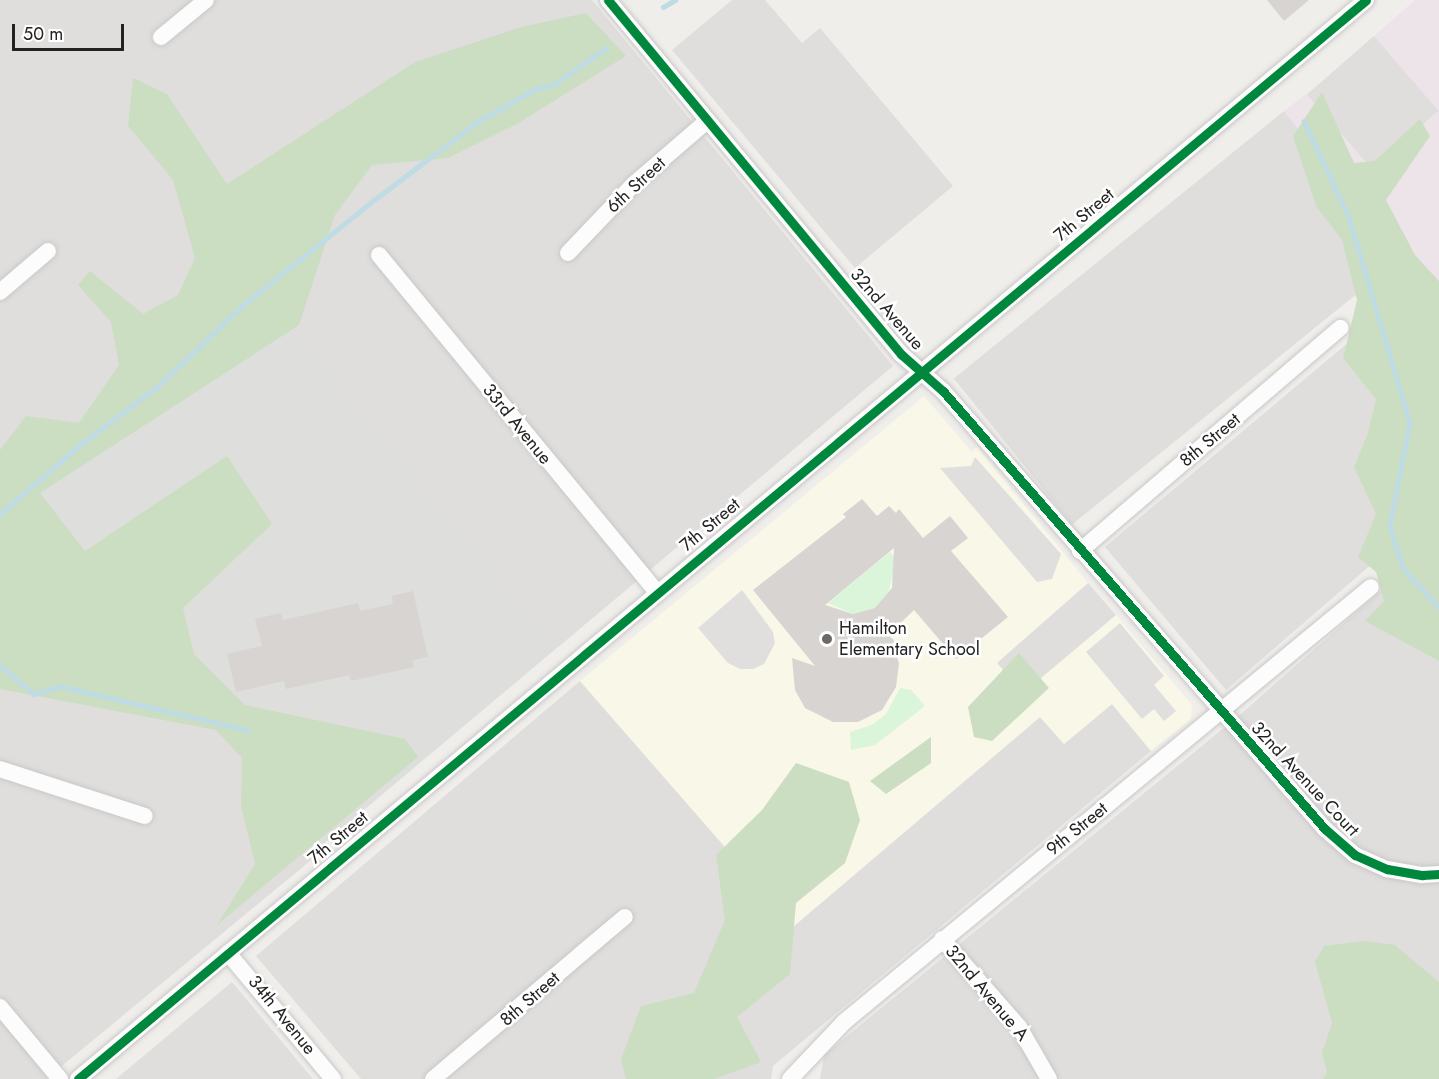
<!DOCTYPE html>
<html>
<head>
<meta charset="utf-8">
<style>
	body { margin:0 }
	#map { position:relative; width:1439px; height:1079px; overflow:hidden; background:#f0eeeb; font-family:Jost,sans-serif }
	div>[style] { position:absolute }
	.residential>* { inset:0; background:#dfdedc; transform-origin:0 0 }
	.industrial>* { inset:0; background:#ede4e9 }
	.education>* { inset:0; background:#f8f7e8 }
	.religious>* { inset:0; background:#dededc; transform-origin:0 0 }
	.forest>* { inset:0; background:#cbdec1 }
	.park>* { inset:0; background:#daf5da }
	.parking>* { inset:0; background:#e0dfde }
	.stream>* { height:4.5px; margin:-2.25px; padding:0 2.25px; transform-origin:2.25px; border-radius:2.25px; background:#bfdbe3 }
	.building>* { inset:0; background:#d7d4d2 }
	.roads { filter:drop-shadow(0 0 2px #c9c8c7) drop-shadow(0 0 2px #c9c8c7) }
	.minor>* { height:16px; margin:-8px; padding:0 8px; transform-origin:8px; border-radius:8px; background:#fdfcfc }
	.cycleway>* { height:9px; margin:-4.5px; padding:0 4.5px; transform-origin:4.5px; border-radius:4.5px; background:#00873e }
	.dots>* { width:16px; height:16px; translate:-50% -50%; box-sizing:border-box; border:3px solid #fff; border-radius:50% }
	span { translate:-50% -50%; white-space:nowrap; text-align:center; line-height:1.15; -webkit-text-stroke:5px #fff; paint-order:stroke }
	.street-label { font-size:18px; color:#222 }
	.poi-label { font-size:18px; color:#222 }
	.left { translate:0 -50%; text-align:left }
	.scale { position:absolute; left:12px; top:24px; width:112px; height:27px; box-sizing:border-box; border:3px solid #222; border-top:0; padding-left:8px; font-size:18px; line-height:21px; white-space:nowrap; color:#222; -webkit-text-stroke:4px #fff; paint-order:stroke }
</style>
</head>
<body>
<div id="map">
	<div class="residential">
		<div style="clip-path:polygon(0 0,592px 0,893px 366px,557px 648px,243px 274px,10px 476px,327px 847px,46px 1079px,0 1079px)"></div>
		<div style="clip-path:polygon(732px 0,765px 0,802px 43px,820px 28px,953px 186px,855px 268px,672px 50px)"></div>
		<div style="left:1374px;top:36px;width:99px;height:89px;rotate:49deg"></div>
		<div style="left:1284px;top:111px;width:188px;height:425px;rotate:51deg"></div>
		<div style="clip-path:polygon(1426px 277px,1439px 506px,1226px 690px,1105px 547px)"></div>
		<div style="clip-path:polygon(1439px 539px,1439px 1079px,820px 1079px,824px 1055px,1242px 713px)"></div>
		<div style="left:1088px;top:583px;width:43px;height:121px;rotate:49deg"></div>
		<div style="clip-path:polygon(580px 681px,794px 926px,1040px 717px,1064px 744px,1112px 704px,1151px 751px,773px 1066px,771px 1079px,361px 1079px,256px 956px)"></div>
		<div style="clip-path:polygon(232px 982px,313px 1079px,116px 1079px,128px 1069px)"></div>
	</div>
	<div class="industrial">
		<div style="clip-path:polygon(1415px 0,1439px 0,1439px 291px,1403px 256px,1284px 111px,1306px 94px,1372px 169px,1439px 111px,1374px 36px)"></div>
	</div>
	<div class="education">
		<div style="clip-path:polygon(924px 396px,972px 452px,977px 447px,1088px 583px,997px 663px,1022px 694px,1116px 615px,1192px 705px,1191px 719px,1151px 751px,1112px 704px,1064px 744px,1040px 717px,794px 926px,580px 681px)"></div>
	</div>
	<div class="religious">
		<div style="left:243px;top:273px;width:489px;height:309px;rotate:50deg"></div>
	</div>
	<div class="forest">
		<div style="clip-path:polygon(586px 13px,626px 56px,517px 124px,448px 158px,372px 165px,335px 215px,299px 325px,40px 493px,85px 551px,227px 456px,272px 524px,183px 608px,194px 654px,245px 705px,405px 739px,418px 757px,217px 925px,255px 864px,241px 805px,242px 758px,216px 730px,0 689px,0 450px,26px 416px,79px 423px,119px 365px,111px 322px,78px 285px,90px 271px,143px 314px,178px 295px,195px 258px,173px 180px,128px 126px,133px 78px,167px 94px,227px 184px,415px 62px,521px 27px)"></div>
		<div style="clip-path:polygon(1322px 92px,1354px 163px,1375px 161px,1420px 119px,1430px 136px,1386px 200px,1415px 255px,1439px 281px,1439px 661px,1365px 621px,1384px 601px,1376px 572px,1358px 557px,1376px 514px,1354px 467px,1368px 433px,1376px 399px,1343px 358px,1357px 300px,1342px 240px,1316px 206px,1293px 136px)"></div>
		<div style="clip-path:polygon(1019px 653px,1049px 688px,992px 741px,974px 737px,968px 707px)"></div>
		<div style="clip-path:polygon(931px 737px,931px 763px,886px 794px,870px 781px)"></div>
		<div style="clip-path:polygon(796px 763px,849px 782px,860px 820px,845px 863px,796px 903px,790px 974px,737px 1017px,761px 1062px,714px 1079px,626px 1079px,621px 1059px,641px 1006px,694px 993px,725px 920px,716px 855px,762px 810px)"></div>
		<div style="clip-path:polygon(1365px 941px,1395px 945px,1439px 982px,1439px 1079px,1323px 1079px,1327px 1072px,1322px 1053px,1332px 1023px,1315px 962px,1324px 946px)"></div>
	</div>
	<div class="park">
		<div style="clip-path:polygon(890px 552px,912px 577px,892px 577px,888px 595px,875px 608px,853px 614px,828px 603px)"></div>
		<div style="clip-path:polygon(900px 688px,911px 690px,925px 706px,875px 745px,851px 750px,850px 732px,872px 725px,886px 714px)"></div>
	</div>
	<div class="parking">
		<div style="clip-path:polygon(975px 457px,1061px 554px,1052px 579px,1037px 582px,940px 468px,971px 466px)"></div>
		<div style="clip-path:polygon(742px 590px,773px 632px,775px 643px,764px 664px,753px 669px,740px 669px,728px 663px,698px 628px)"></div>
		<div style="clip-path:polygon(1120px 623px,1164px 676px,1154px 685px,1176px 711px,1164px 721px,1154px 709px,1142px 719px,1086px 652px)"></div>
	</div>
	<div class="stream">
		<div style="left:663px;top:7px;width:14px;rotate:-30deg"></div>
		<div style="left:1304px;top:121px;width:106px;rotate:64.9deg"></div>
		<div style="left:1349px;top:217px;width:215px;rotate:73.5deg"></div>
		<div style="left:1410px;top:423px;width:105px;rotate:101deg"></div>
		<div style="left:1390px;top:526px;width:44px;rotate:72.8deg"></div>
		<div style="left:1403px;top:568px;width:53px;rotate:47.3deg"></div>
		<div style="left:0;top:514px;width:107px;rotate:-40.8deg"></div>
		<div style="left:81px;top:444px;width:95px;rotate:-36.9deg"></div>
		<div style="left:157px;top:387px;width:117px;rotate:-43.6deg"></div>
		<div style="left:242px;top:306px;width:169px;rotate:-38.8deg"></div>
		<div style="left:374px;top:200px;width:129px;rotate:-37.1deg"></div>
		<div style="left:477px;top:122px;width:69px;rotate:-29.5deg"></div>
		<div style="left:537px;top:88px;width:16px;rotate:-11deg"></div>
		<div style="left:553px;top:85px;width:65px;rotate:-34.9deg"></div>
		<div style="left:0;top:665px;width:45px;rotate:40.5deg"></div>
		<div style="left:34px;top:694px;width:27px;rotate:-17deg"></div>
		<div style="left:60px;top:686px;width:193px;rotate:13.2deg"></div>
	</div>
	<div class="building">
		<div style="clip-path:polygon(1267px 0,1309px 0,1284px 21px)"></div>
		<div style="clip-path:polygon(evenodd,862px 499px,877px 516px,889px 506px,896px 513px,899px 509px,923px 538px,950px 516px,968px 538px,951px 551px,1008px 617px,956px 659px,914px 610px,888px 635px,896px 642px,892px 643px,899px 663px,896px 687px,882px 710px,858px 722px,833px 722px,805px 708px,795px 690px,792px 658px,815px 666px,753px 590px,846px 517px,843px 514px,862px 499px,894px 548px,892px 588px,875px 608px,853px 614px,825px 605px,894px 548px)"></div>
		<div style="clip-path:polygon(413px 591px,428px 657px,412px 660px,414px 667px,351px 681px,349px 675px,286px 689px,284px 681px,236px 692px,227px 654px,262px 646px,255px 619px,281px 613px,283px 620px,358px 603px,360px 611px,393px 604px,392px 596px)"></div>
	</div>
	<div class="roads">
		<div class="minor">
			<div style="left:608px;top:0;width:460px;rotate:50.4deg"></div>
			<div style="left:901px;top:354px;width:56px;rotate:41.4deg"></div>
			<div style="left:943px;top:391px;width:581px;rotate:48.91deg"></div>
			<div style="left:1325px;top:829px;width:40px;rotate:41deg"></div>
			<div style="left:1355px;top:855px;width:35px;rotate:24deg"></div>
			<div style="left:1387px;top:869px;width:36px;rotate:10deg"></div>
			<div style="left:1422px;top:875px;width:17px;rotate:-3deg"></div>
			<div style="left:161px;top:37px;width:58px;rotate:-39.4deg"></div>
			<div style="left:568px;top:253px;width:97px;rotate:-46.3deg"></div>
			<div style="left:635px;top:183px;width:95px;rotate:-40.7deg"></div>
			<div style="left:379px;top:255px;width:437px;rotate:50.5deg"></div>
			<div style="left:0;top:292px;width:63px;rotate:-40.5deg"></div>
			<div style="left:1080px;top:551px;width:343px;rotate:-40.6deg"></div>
			<div style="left:0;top:769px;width:152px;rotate:18deg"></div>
			<div style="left:942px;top:939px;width:117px;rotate:48.8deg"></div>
			<div style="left:1019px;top:1027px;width:60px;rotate:60deg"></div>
			<div style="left:228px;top:953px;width:164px;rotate:50.2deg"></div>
			<div style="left:0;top:1007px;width:94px;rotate:50.2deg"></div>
			<div style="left:78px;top:1079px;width:1680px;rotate:-39.95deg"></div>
			<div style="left:433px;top:1079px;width:251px;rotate:-40.2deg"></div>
			<div style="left:790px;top:1079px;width:79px;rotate:-46.5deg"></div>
			<div style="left:844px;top:1022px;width:683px;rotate:-39.54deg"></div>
		</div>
	</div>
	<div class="cycleway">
		<div style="left:608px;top:0;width:460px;rotate:50.4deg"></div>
		<div style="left:901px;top:354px;width:56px;rotate:41.4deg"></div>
		<div style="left:943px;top:391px;width:581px;rotate:48.91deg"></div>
		<div style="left:1325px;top:829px;width:40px;rotate:41deg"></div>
		<div style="left:1355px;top:855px;width:35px;rotate:24deg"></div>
		<div style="left:1387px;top:869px;width:36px;rotate:10deg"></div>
		<div style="left:1422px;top:875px;width:17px;rotate:-3deg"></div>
		<div style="left:78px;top:1079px;width:1680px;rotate:-39.95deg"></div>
	</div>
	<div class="dots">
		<div style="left:827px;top:639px;background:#6a6968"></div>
	</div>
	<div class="street-label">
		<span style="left:636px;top:185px;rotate:-43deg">6th Street</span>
		<span style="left:1084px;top:215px;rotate:-40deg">7th Street</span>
		<span style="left:887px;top:309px;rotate:49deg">32nd Avenue</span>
		<span style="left:517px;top:424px;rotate:51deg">33rd Avenue</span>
		<span style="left:1210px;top:440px;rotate:-40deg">8th Street</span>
		<span style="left:710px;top:525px;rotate:-40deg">7th Street</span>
		<span style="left:1305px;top:779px;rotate:47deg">32nd Avenue Court</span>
		<span style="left:1077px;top:829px;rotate:-39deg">9th Street</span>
		<span style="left:338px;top:838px;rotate:-40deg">7th Street</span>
		<span style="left:987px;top:993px;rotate:50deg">32nd Avenue A</span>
		<span style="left:530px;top:999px;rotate:-41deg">8th Street</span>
		<span style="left:282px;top:1015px;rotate:51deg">34th Avenue</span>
	</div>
	<div class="poi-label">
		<span class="left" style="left:839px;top:639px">Hamilton<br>Elementary School</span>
	</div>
	<div class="scale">50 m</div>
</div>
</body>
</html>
